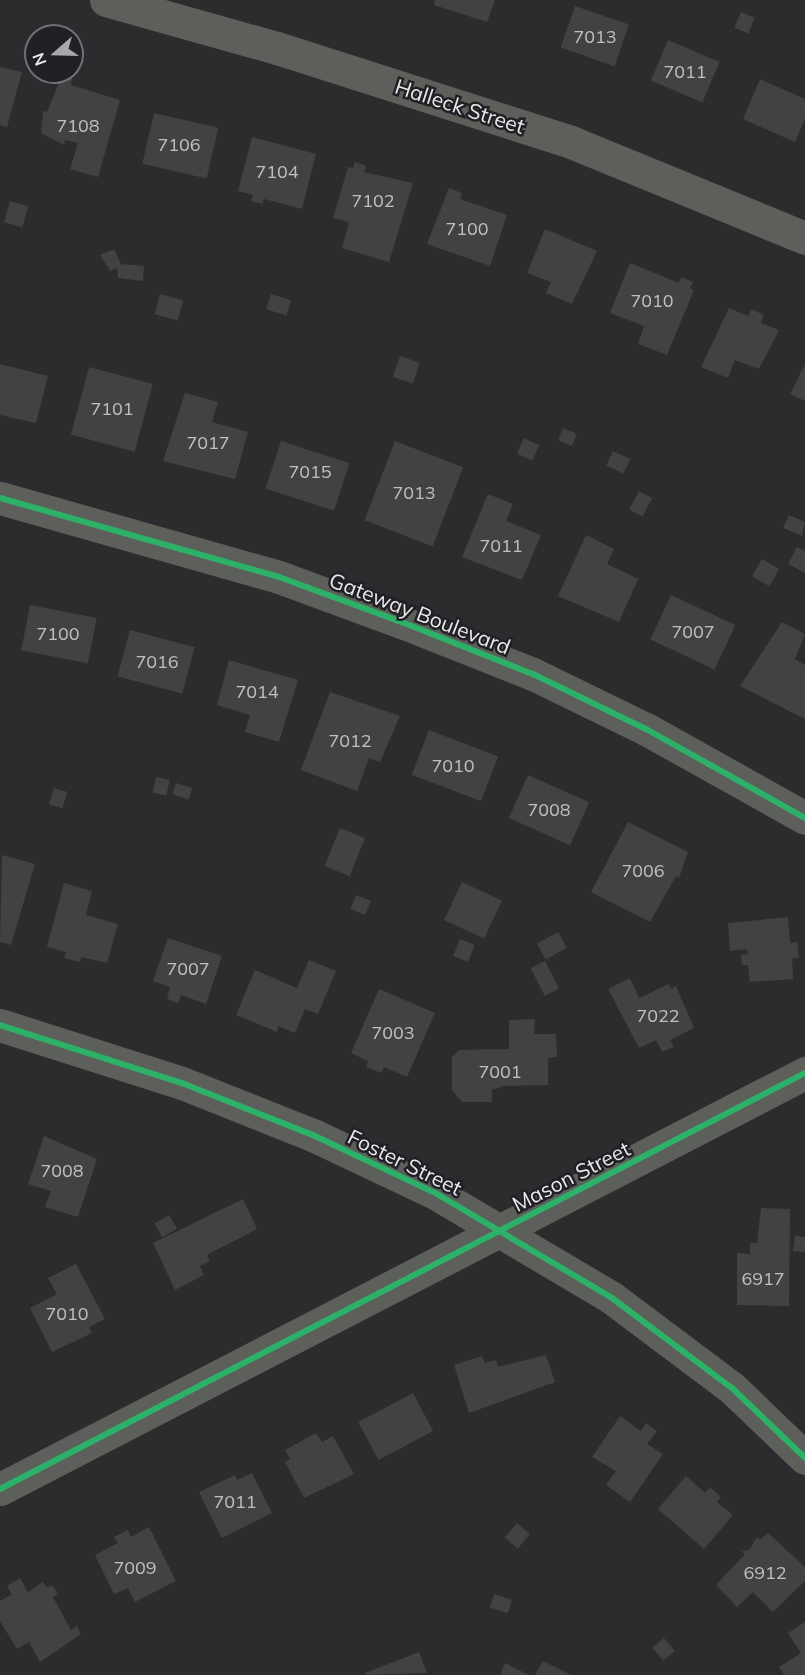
<!DOCTYPE html>
<html>
<head>
<meta charset="utf-8">
<style>
	body { margin:0 }
	#map { position:relative; width:805px; height:1675px; overflow:hidden; background:#2c2b2e; font-family:Mulish,sans-serif }
	div>[style] { position:absolute }
	.building>* { inset:0; background:#424244; transform-origin:0 0 }
	.street>* { height:33px; margin:-16.5px; padding:0 16.5px; transform-origin:16.5px; border-radius:16.5px; background:#5c5f5a }
	.cycleway>* { height:6px; margin:-3px; padding:0 3px; transform-origin:3px; border-radius:3px; background:#2db169 }
	span { translate:-50% -50%; white-space:nowrap; text-align:center; line-height:1.15; -webkit-text-stroke:5px #212125; paint-order:stroke }
	.number-label { font-size:18px; color:#c0c0c3 }
	.number-label span { -webkit-text-stroke-width:0 }
	.street-label { font-size:21px; color:#eaeaed }
	.north { position:absolute; left:24px; top:24px; width:60px; height:60px; box-sizing:border-box; background:#212125; border:2px solid #717175; border-radius:50%; rotate:250deg; font-size:16px; font-weight:700; line-height:24px; text-align:center; color:#eaeaed }
	.north::after { content:''; display:block; margin:auto; width:21px; height:27px; background:#a8a7aa; clip-path:polygon(50% 0,100% 100%,50% 72%,0 100%) }
</style>
</head>
<body>
<div id="map">
	<div class="building">
		<div style="clip-path:polygon(435px 0,495px 0,487px 22px,434px 5px)"></div>
		<div style="left:575px;top:6px;width:57px;height:44px;rotate:19deg"></div>
		<div style="left:741px;top:12px;width:15px;height:17px;rotate:23deg"></div>
		<div style="left:668px;top:40px;width:56px;height:44px;rotate:23deg"></div>
		<div style="clip-path:polygon(0 67px,22px 72px,7px 127px,0 125px)"></div>
		<div style="clip-path:polygon(62px 76px,72px 79px,71px 85px,120px 100px,98px 177px,70px 169px,78px 143px,65px 140px,64px 145px,41px 133px,43px 111px,47px 112px)"></div>
		<div style="clip-path:polygon(760px 79px,805px 99px,805px 119px,795px 142px,743px 119px)"></div>
		<div style="left:154px;top:113px;width:66px;height:52px;rotate:13deg"></div>
		<div style="clip-path:polygon(252px 137px,316px 154px,302px 209px,264px 199px,262px 204px,251px 201px,253px 195px,238px 191px)"></div>
		<div style="clip-path:polygon(355px 162px,366px 166px,364px 172px,413px 183px,389px 262px,342px 248px,349px 222px,333px 218px,348px 167px,353px 168px)"></div>
		<div style="clip-path:polygon(449px 188px,462px 193px,460px 199px,507px 215px,490px 266px,427px 244px)"></div>
		<div style="left:10px;top:201px;width:19px;height:22px;rotate:16deg"></div>
		<div style="clip-path:polygon(545px 229px,597px 251px,572px 304px,546px 293px,551px 282px,527px 273px)"></div>
		<div style="clip-path:polygon(114px 249px,121px 264px,144px 266px,143px 281px,118px 278px,117px 268px,110px 271px,100px 255px)"></div>
		<div style="clip-path:polygon(630px 263px,679px 283px,681px 277px,693px 282px,690px 288px,694px 290px,667px 355px,638px 344px,644px 326px,610px 313px)"></div>
		<div style="left:160px;top:294px;width:24px;height:21px;rotate:15deg"></div>
		<div style="left:271px;top:294px;width:21px;height:16px;rotate:17deg"></div>
		<div style="clip-path:polygon(729px 308px,748px 316px,751px 309px,764px 315px,761px 323px,779px 330px,759px 369px,735px 360px,728px 378px,701px 367px)"></div>
		<div style="left:400px;top:356px;width:21px;height:22px;rotate:19deg"></div>
		<div style="clip-path:polygon(0 364px,48px 376px,36px 423px,0 415px)"></div>
		<div style="clip-path:polygon(805px 364px,805px 401px,790px 394px)"></div>
		<div style="left:89px;top:367px;width:66px;height:70px;rotate:15deg"></div>
		<div style="clip-path:polygon(185px 393px,218px 402px,212px 422px,248px 432px,235px 479px,163px 461px)"></div>
		<div style="left:563px;top:428px;width:15px;height:13px;rotate:23deg"></div>
		<div style="left:524px;top:438px;width:17px;height:17px;rotate:25deg"></div>
		<div style="left:281px;top:441px;width:72px;height:50px;rotate:18deg"></div>
		<div style="left:395px;top:441px;width:73px;height:85px;rotate:21deg"></div>
		<div style="left:613px;top:451px;width:19px;height:16px;rotate:25deg"></div>
		<div style="left:639px;top:491px;width:15px;height:21px;rotate:28deg"></div>
		<div style="clip-path:polygon(488px 494px,513px 504px,506px 521px,541px 535px,522px 580px,462px 557px)"></div>
		<div style="clip-path:polygon(789px 515px,805px 522px,802px 536px,783px 528px)"></div>
		<div style="clip-path:polygon(586px 535px,614px 549px,607px 564px,638px 579px,619px 622px,558px 596px)"></div>
		<div style="clip-path:polygon(797px 547px,805px 551px,805px 573px,788px 564px)"></div>
		<div style="left:762px;top:559px;width:20px;height:20px;rotate:30deg"></div>
		<div style="left:671px;top:595px;width:71px;height:49px;rotate:25deg"></div>
		<div style="left:30px;top:605px;width:68px;height:46px;rotate:11deg"></div>
		<div style="clip-path:polygon(782px 622px,805px 634px,795px 659px,805px 665px,805px 719px,740px 686px)"></div>
		<div style="left:130px;top:630px;width:67px;height:48px;rotate:15deg"></div>
		<div style="clip-path:polygon(229px 660px,298px 680px,279px 742px,245px 732px,250px 715px,217px 705px)"></div>
		<div style="clip-path:polygon(330px 692px,400px 716px,380px 762px,369px 758px,357px 791px,301px 770px)"></div>
		<div style="left:429px;top:730px;width:74px;height:48px;rotate:21deg"></div>
		<div style="left:528px;top:775px;width:67px;height:47px;rotate:24deg"></div>
		<div style="left:156px;top:777px;width:14px;height:16px;rotate:12deg"></div>
		<div style="left:176px;top:783px;width:17px;height:12px;rotate:17deg"></div>
		<div style="left:54px;top:788px;width:14px;height:17px;rotate:17deg"></div>
		<div style="clip-path:polygon(628px 822px,688px 852px,679px 878px,676px 876px,650px 922px,591px 892px)"></div>
		<div style="left:340px;top:828px;width:27px;height:41px;rotate:22deg"></div>
		<div style="clip-path:polygon(2px 855px,35px 864px,11px 945px,0 942px)"></div>
		<div style="left:462px;top:882px;width:44px;height:42px;rotate:25deg"></div>
		<div style="clip-path:polygon(64px 883px,92px 891px,86px 915px,118px 924px,107px 963px,81px 957px,80px 962px,64px 958px,66px 952px,47px 947px)"></div>
		<div style="left:356px;top:895px;width:16px;height:15px;rotate:22deg"></div>
		<div style="clip-path:polygon(788px 917px,790px 943px,797px 942px,799px 958px,792px 958px,793px 979px,750px 982px,748px 965px,742px 965px,741px 955px,748px 954px,747px 949px,730px 951px,728px 923px)"></div>
		<div style="left:558px;top:932px;width:18px;height:24px;rotate:61deg"></div>
		<div style="clip-path:polygon(168px 938px,222px 956px,206px 1004px,181px 995px,178px 1003px,167px 999px,170px 987px,153px 981px)"></div>
		<div style="left:460px;top:939px;width:16px;height:18px;rotate:22deg"></div>
		<div style="clip-path:polygon(309px 960px,336px 971px,318px 1014px,305px 1009px,295px 1033px,278px 1026px,277px 1032px,236px 1015px,255px 970px,297px 988px)"></div>
		<div style="left:545px;top:961px;width:31px;height:16px;rotate:63deg"></div>
		<div style="clip-path:polygon(630px 978px,639px 998px,669px 984px,671px 989px,676px 986px,694px 1028px,670px 1040px,674px 1047px,662px 1052px,656px 1040px,639px 1048px,608px 989px)"></div>
		<div style="clip-path:polygon(379px 989px,435px 1013px,407px 1077px,384px 1067px,381px 1073px,366px 1067px,368px 1061px,351px 1053px)"></div>
		<div style="clip-path:polygon(535px 1019px,534px 1034px,556px 1034px,557px 1057px,548px 1058px,548px 1085px,503px 1086px,492px 1090px,492px 1102px,462px 1102px,452px 1090px,452px 1057px,459px 1050px,509px 1049px,509px 1020px)"></div>
		<div style="clip-path:polygon(44px 1136px,97px 1159px,78px 1217px,45px 1207px,51px 1191px,28px 1184px)"></div>
		<div style="clip-path:polygon(243px 1199px,257px 1229px,207px 1255px,210px 1261px,200px 1266px,204px 1275px,175px 1290px,153px 1243px)"></div>
		<div style="clip-path:polygon(761px 1208px,790px 1209px,789px 1306px,737px 1305px,737px 1253px,750px 1254px,750px 1243px,757px 1243px)"></div>
		<div style="left:169px;top:1215px;width:16px;height:17px;rotate:60deg"></div>
		<div style="clip-path:polygon(795px 1236px,805px 1237px,805px 1252px,793px 1251px)"></div>
		<div style="clip-path:polygon(76px 1264px,105px 1319px,89px 1327px,92px 1333px,52px 1352px,30px 1308px,57px 1294px,48px 1278px)"></div>
		<div style="clip-path:polygon(546px 1355px,555px 1382px,469px 1413px,454px 1365px,482px 1356px,485px 1363px,496px 1360px,498px 1367px)"></div>
		<div style="left:413px;top:1393px;width:43px;height:62px;rotate:62deg"></div>
		<div style="clip-path:polygon(620px 1416px,641px 1431px,646px 1423px,657px 1431px,647px 1444px,663px 1454px,630px 1502px,606px 1485px,616px 1471px,592px 1457px)"></div>
		<div style="clip-path:polygon(316px 1433px,322px 1442px,333px 1436px,354px 1474px,304px 1498px,285px 1462px,290px 1459px,285px 1450px)"></div>
		<div style="clip-path:polygon(252px 1473px,272px 1513px,222px 1538px,199px 1492px,235px 1475px,237px 1480px)"></div>
		<div style="clip-path:polygon(686px 1476px,705px 1493px,710px 1487px,721px 1497px,717px 1502px,733px 1515px,704px 1549px,658px 1509px)"></div>
		<div style="left:517px;top:1523px;width:17px;height:19px;rotate:40deg"></div>
		<div style="clip-path:polygon(149px 1527px,176px 1581px,135px 1602px,128px 1588px,114px 1594px,95px 1555px,118px 1543px,114px 1537px,128px 1530px,131px 1537px)"></div>
		<div style="clip-path:polygon(768px 1533px,805px 1567px,805px 1581px,773px 1612px,753px 1592px,737px 1607px,716px 1585px,745px 1554px,742px 1551px,749px 1550px,757px 1537px,760px 1540px)"></div>
		<div style="clip-path:polygon(20px 1578px,28px 1592px,43px 1582px,47px 1588px,52px 1585px,58px 1594px,53px 1597px,71px 1630px,77px 1626px,81px 1634px,40px 1662px,29px 1642px,17px 1649px,0 1621px,0 1601px,12px 1594px,7px 1586px)"></div>
		<div style="left:494px;top:1594px;width:19px;height:14px;rotate:18deg"></div>
		<div style="clip-path:polygon(805px 1622px,805px 1675px,784px 1675px,779px 1667px,801px 1653px,788px 1633px)"></div>
		<div style="left:664px;top:1638px;width:17px;height:15px;rotate:50deg"></div>
		<div style="clip-path:polygon(419px 1652px,427px 1673px,366px 1675px,365px 1673px)"></div>
		<div style="clip-path:polygon(543px 1661px,571px 1675px,535px 1675px)"></div>
		<div style="clip-path:polygon(505px 1663px,529px 1675px,500px 1675px)"></div>
	</div>
	<div class="street">
		<div style="left:106px;top:0;width:178px;rotate:15.7deg"></div>
		<div style="left:277px;top:48px;width:309px;rotate:17.7deg"></div>
		<div style="left:571px;top:142px;width:253px;rotate:22.3deg"></div>
		<div style="left:0;top:498px;width:290px;rotate:15.8deg"></div>
		<div style="left:279px;top:577px;width:133px;rotate:20.2deg"></div>
		<div style="left:404px;top:623px;width:139px;rotate:21.6deg"></div>
		<div style="left:533px;top:674px;width:126px;rotate:26deg"></div>
		<div style="left:646px;top:729px;width:182px;rotate:29.2deg"></div>
		<div style="left:0;top:1025px;width:191px;rotate:17.7deg"></div>
		<div style="left:182px;top:1083px;width:143px;rotate:21.7deg"></div>
		<div style="left:315px;top:1136px;width:135px;rotate:25.4deg"></div>
		<div style="left:437px;top:1194px;width:204px;rotate:30.7deg"></div>
		<div style="left:612px;top:1298px;width:150px;rotate:36.9deg"></div>
		<div style="left:732px;top:1388px;width:101px;rotate:43.8deg"></div>
		<div style="left:0;top:1489px;width:906px;rotate:-27.33deg"></div>
	</div>
	<div class="cycleway">
		<div style="left:0;top:498px;width:290px;rotate:15.8deg"></div>
		<div style="left:279px;top:577px;width:133px;rotate:20.2deg"></div>
		<div style="left:404px;top:623px;width:139px;rotate:21.6deg"></div>
		<div style="left:533px;top:674px;width:126px;rotate:26deg"></div>
		<div style="left:646px;top:729px;width:182px;rotate:29.2deg"></div>
		<div style="left:0;top:1025px;width:191px;rotate:17.7deg"></div>
		<div style="left:182px;top:1083px;width:143px;rotate:21.7deg"></div>
		<div style="left:315px;top:1136px;width:135px;rotate:25.4deg"></div>
		<div style="left:437px;top:1194px;width:204px;rotate:30.7deg"></div>
		<div style="left:612px;top:1298px;width:150px;rotate:36.9deg"></div>
		<div style="left:732px;top:1388px;width:101px;rotate:43.8deg"></div>
		<div style="left:0;top:1489px;width:906px;rotate:-27.33deg"></div>
	</div>
	<div class="number-label">
		<span style="left:595px;top:37px">7013</span>
		<span style="left:685px;top:72px">7011</span>
		<span style="left:78px;top:126px">7108</span>
		<span style="left:179px;top:145px">7106</span>
		<span style="left:277px;top:172px">7104</span>
		<span style="left:373px;top:201px">7102</span>
		<span style="left:467px;top:229px">7100</span>
		<span style="left:652px;top:301px">7010</span>
		<span style="left:112px;top:409px">7101</span>
		<span style="left:208px;top:443px">7017</span>
		<span style="left:310px;top:472px">7015</span>
		<span style="left:414px;top:493px">7013</span>
		<span style="left:501px;top:546px">7011</span>
		<span style="left:693px;top:632px">7007</span>
		<span style="left:58px;top:634px">7100</span>
		<span style="left:157px;top:662px">7016</span>
		<span style="left:257px;top:692px">7014</span>
		<span style="left:350px;top:741px">7012</span>
		<span style="left:453px;top:766px">7010</span>
		<span style="left:549px;top:810px">7008</span>
		<span style="left:643px;top:871px">7006</span>
		<span style="left:188px;top:969px">7007</span>
		<span style="left:658px;top:1016px">7022</span>
		<span style="left:393px;top:1033px">7003</span>
		<span style="left:500px;top:1072px">7001</span>
		<span style="left:62px;top:1171px">7008</span>
		<span style="left:763px;top:1279px">6917</span>
		<span style="left:67px;top:1314px">7010</span>
		<span style="left:235px;top:1502px">7011</span>
		<span style="left:135px;top:1568px">7009</span>
		<span style="left:765px;top:1573px">6912</span>
	</div>
	<div class="street-label">
		<span style="left:460px;top:106px;rotate:18deg">Halleck Street</span>
		<span style="left:420px;top:613px;rotate:21deg">Gateway Boulevard</span>
		<span style="left:405px;top:1162px;rotate:26deg">Foster Street</span>
		<span style="left:571px;top:1176px;rotate:-27deg">Mason Street</span>
	</div>
	<div class="north">N</div>
</div>
</body>
</html>
